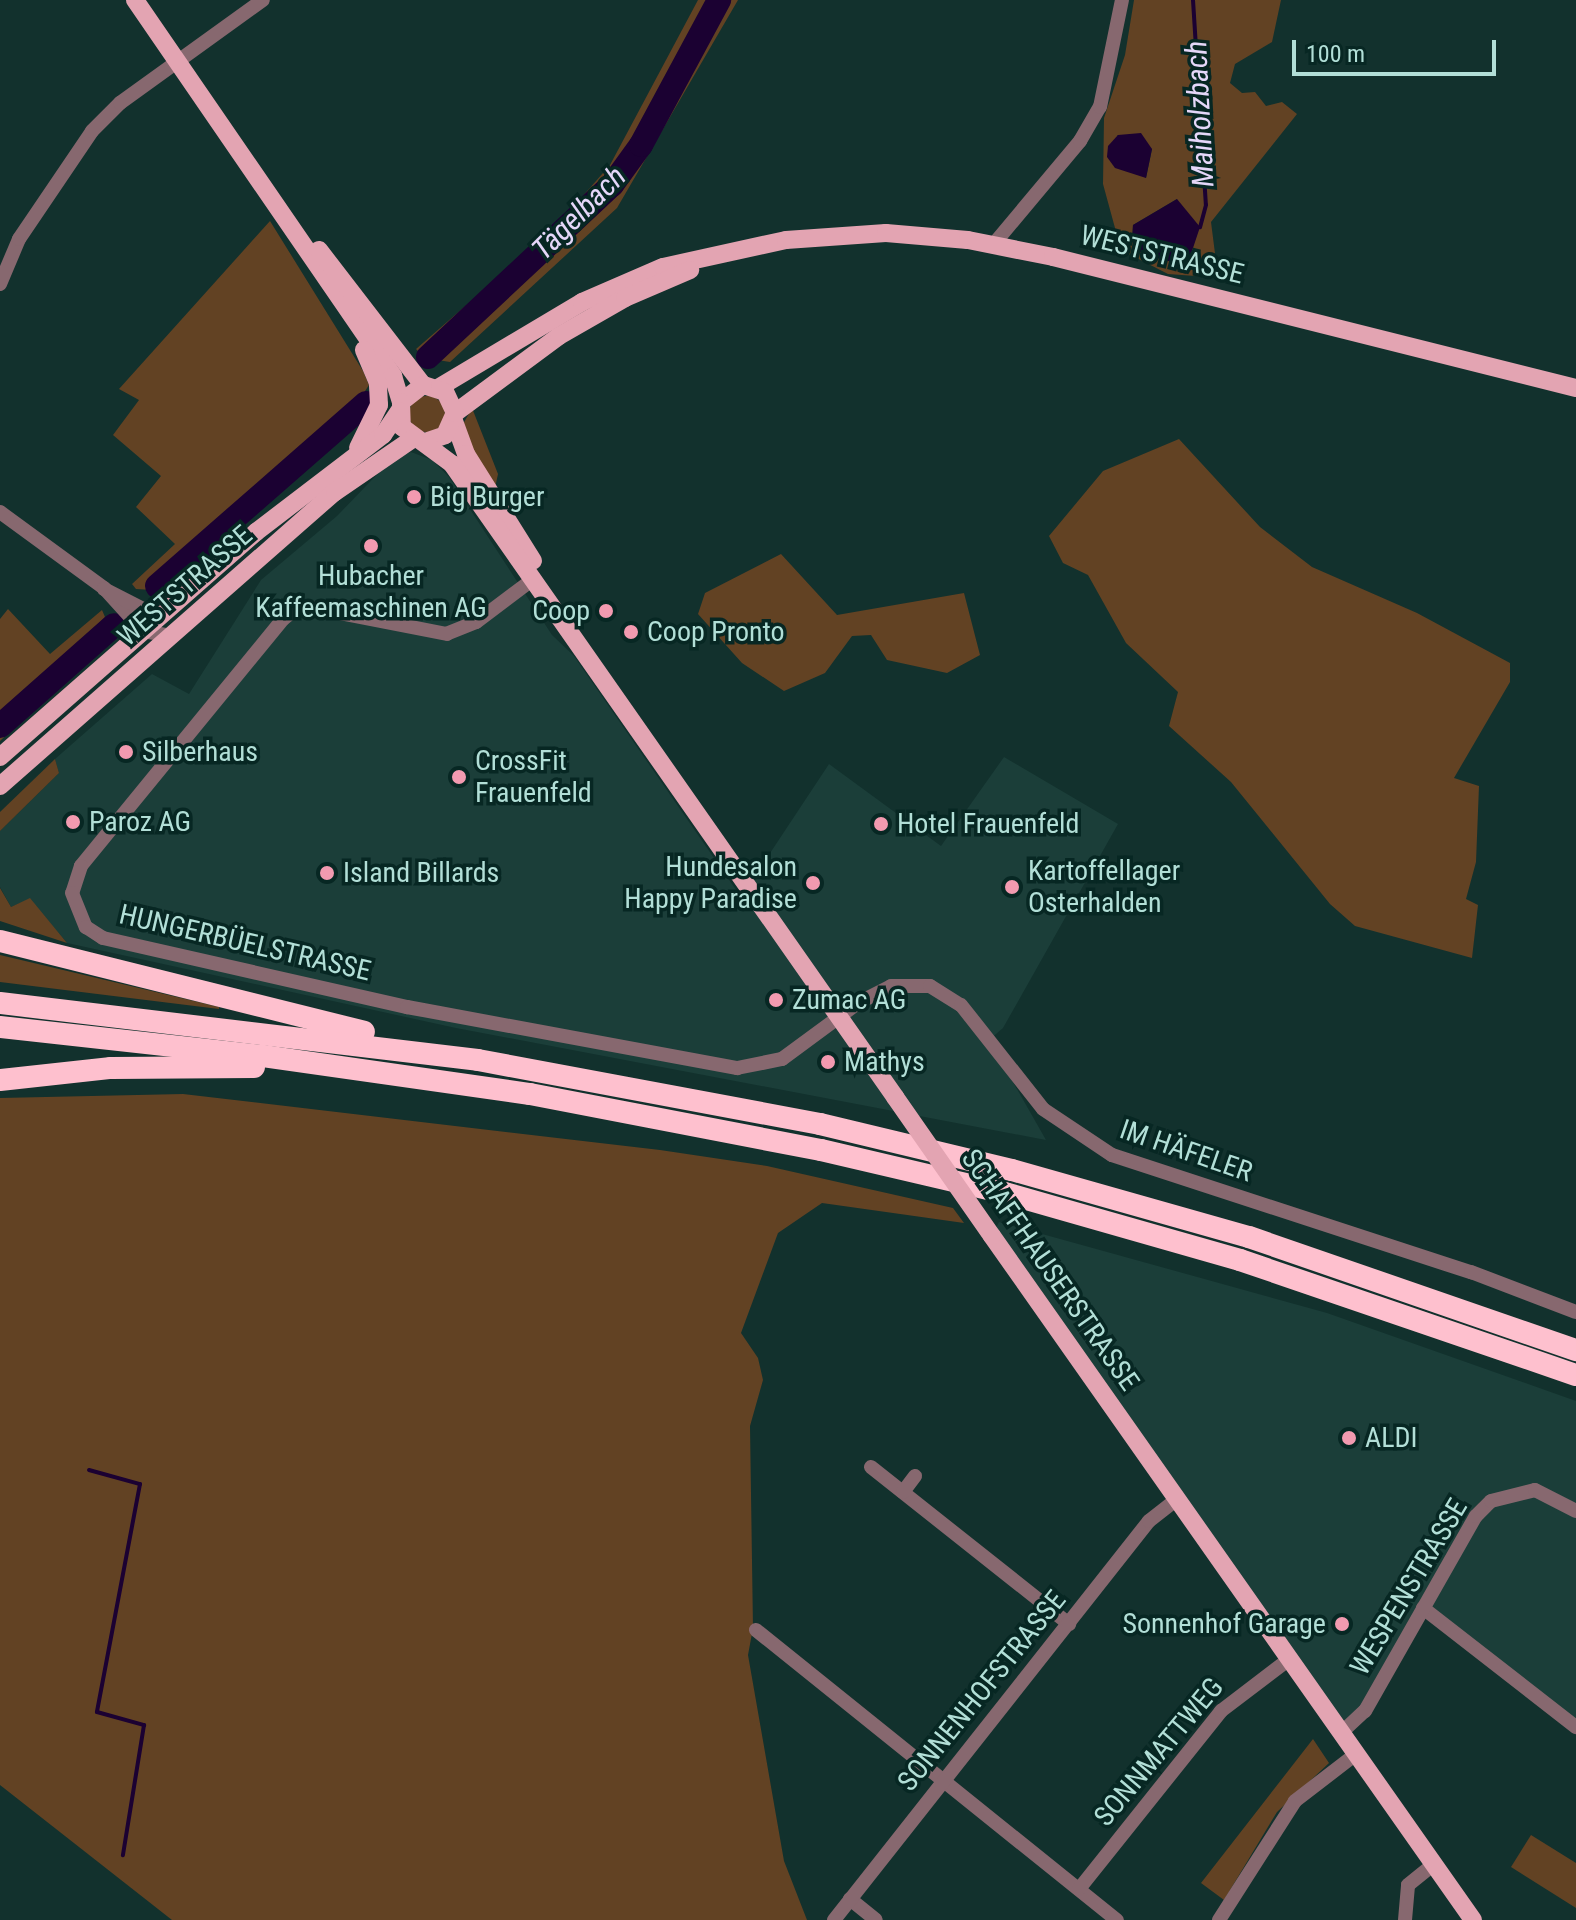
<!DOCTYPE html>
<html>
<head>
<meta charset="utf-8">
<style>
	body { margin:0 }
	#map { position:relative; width:1576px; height:1920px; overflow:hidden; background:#12312d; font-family:"Roboto Condensed",sans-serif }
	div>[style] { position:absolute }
	.built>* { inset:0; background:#1b3e39 }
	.green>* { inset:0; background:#624223 }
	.round { border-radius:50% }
	.water>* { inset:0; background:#1b0132 }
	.stream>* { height:4px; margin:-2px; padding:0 2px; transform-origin:2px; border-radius:2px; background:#1b0132 }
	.river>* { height:24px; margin:-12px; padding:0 12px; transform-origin:12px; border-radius:12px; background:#1b0132 }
	.minor>* { height:14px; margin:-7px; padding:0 7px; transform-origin:7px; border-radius:7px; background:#87686f }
	.major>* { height:18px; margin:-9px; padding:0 9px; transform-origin:9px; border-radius:9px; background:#e3a4b2 }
	.highway>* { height:22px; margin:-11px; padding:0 11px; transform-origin:11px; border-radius:11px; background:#fec0ce }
	.major-bridge>* { height:18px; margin:-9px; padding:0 9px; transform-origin:9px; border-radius:9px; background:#e3a4b2 }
	.dots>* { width:22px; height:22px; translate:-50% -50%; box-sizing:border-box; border:4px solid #072723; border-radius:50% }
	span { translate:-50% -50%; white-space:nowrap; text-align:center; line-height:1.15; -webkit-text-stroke:7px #072723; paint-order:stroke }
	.street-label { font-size:28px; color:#b2dfd7 }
	.poi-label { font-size:28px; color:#b2dfd7 }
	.left { translate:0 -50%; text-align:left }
	.right { translate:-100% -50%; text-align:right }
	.water-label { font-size:30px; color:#e5d7f9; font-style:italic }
	.scale { position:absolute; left:1292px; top:40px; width:204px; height:36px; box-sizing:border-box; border:4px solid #b2dfd7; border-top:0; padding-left:10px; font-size:24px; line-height:28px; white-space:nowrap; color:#b2dfd7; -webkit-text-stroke:6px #072723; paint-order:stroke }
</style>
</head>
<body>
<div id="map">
	<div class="built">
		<div style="clip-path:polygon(411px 452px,432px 460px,449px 477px,552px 635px,574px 656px,741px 897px,829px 764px,941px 846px,1004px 757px,1118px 824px,1003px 1028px,989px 1040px,1046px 1140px,456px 1028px,67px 943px,30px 899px,11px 907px,0 887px,0 831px,59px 773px,55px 759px,152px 674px,189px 694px,261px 580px,337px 516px,393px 458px)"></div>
		<div style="clip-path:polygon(999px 1222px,1327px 1313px,1576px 1401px,1576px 1727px,1424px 1609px,1365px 1711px,1341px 1733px,992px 1236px)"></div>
	</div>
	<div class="green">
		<div style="clip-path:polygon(698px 0,738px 0,617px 208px,450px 362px,425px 358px,416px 349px,554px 229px,610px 165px)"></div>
		<div style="clip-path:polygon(evenodd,1134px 0,1281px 0,1272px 42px,1235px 64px,1230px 83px,1242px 93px,1255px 92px,1266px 106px,1282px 102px,1297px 114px,1211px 222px,1217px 269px,1209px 277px,1168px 274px,1121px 250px,1103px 184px,1104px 118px,1125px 55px,1134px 0,1117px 135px,1152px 149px,1146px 178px,1117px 135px,1134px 0,1177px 199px,1187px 266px,1143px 254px,1132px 241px,1133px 225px,1177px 199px)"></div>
		<div style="clip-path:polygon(270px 221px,363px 371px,369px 385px,356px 405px,363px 418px,168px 591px,136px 589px,132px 584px,175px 544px,136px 507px,161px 476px,113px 435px,139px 400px,119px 389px)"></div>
		<div class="round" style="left:409px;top:396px;width:36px;height:36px"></div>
		<div style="clip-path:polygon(472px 408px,498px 474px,495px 488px,472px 454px,462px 426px)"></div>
		<div style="clip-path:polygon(1179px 439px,1260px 527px,1312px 567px,1417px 613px,1510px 663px,1510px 682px,1454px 778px,1479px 786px,1476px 862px,1466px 899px,1478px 905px,1472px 958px,1355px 926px,1330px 904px,1231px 782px,1169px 726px,1178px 692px,1126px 643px,1088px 575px,1063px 563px,1049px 536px,1103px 471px)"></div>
		<div style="clip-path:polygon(781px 554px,837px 615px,964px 593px,980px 655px,947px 673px,887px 660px,871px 635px,852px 636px,825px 673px,784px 691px,742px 663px,698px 614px,705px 593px)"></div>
		<div style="clip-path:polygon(8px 609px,50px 654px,102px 610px,105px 617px,91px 632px,106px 618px,115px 632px,0 741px,0 619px)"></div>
		<div style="clip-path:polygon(55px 759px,59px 773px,0 831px,0 812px)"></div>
		<div style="clip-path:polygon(0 888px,11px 907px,30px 898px,67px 943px,0 921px)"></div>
		<div style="clip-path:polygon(0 955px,219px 1007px,219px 1009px,0 982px)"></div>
		<div style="clip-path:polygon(183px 1094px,660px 1150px,767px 1166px,953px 1208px,964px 1223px,822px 1203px,778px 1233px,741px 1333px,758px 1358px,763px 1380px,750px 1426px,753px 1628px,748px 1655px,784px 1861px,807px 1920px,172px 1920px,0 1785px,0 1098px)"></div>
		<div style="clip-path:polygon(1313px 1739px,1329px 1763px,1277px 1812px,1224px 1900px,1201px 1883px)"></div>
		<div style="clip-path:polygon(1531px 1835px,1576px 1863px,1576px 1908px,1511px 1867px)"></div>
	</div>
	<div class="water">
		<div style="clip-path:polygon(1141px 133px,1152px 149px,1146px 178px,1115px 168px,1107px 157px,1108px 146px,1118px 135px)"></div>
		<div style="clip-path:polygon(1177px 199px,1200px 227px,1187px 266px,1142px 254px,1132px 241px,1133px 225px)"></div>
	</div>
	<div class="stream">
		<div style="left:1193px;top:0;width:205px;rotate:86.4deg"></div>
		<div style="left:1206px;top:205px;width:23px;rotate:105deg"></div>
		<div style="left:89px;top:1470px;width:53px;rotate:15.4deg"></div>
		<div style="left:140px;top:1484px;width:232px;rotate:100.7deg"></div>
		<div style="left:97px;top:1712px;width:49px;rotate:15.5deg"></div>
		<div style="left:144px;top:1725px;width:132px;rotate:99.2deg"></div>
	</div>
	<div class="river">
		<div style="left:428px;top:357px;width:252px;rotate:-43.1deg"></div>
		<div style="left:612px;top:185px;width:49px;rotate:-54.1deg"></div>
		<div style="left:641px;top:145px;width:165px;rotate:-61.7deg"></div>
		<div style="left:157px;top:586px;width:278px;rotate:-41.2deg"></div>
		<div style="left:0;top:726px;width:152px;rotate:-41.5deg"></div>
	</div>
	<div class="minor">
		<div style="left:993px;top:245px;width:136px;rotate:-50.1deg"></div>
		<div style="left:1080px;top:141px;width:39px;rotate:-60deg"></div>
		<div style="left:1100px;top:107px;width:109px;rotate:-78.4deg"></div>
		<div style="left:0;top:284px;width:49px;rotate:-67.1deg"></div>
		<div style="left:19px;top:239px;width:130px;rotate:-55.9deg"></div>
		<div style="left:92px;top:131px;width:40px;rotate:-45deg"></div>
		<div style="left:120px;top:103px;width:176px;rotate:-35.8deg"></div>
		<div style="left:0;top:512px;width:129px;rotate:36.2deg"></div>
		<div style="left:104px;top:588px;width:58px;rotate:47.8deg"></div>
		<div style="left:143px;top:631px;width:27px;rotate:10deg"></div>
		<div style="left:532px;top:580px;width:70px;rotate:143.1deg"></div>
		<div style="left:476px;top:622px;width:31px;rotate:158deg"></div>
		<div style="left:447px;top:634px;width:136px;rotate:-168.9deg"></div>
		<div style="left:314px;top:608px;width:18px;rotate:177deg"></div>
		<div style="left:296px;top:609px;width:16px;rotate:142deg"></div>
		<div style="left:283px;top:619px;width:319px;rotate:129.3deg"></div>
		<div style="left:81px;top:866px;width:28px;rotate:108deg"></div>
		<div style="left:72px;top:893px;width:37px;rotate:68deg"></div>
		<div style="left:86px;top:927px;width:20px;rotate:33deg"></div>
		<div style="left:103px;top:938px;width:312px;rotate:12.8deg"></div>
		<div style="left:407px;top:1007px;width:336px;rotate:10.5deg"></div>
		<div style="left:737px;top:1068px;width:46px;rotate:-11.3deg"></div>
		<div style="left:782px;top:1059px;width:94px;rotate:-36.4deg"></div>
		<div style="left:858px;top:1003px;width:37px;rotate:-27deg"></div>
		<div style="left:891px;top:986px;width:39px"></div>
		<div style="left:930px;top:986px;width:36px;rotate:32deg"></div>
		<div style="left:961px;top:1005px;width:132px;rotate:51.7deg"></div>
		<div style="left:1043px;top:1109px;width:83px;rotate:33.7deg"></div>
		<div style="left:1112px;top:1155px;width:378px;rotate:18.1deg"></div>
		<div style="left:1471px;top:1272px;width:112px;rotate:20.9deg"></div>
		<div style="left:104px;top:589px;width:62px;rotate:27deg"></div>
		<div style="left:871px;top:1467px;width:253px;rotate:38.4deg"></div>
		<div style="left:903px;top:1492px;width:20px;rotate:-53deg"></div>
		<div style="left:1423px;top:1608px;width:194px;rotate:37.9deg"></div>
		<div style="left:756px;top:1630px;width:463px;rotate:38.8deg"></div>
		<div style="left:1341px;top:1733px;width:33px;rotate:-43deg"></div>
		<div style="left:1365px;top:1711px;width:224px;rotate:-60.4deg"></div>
		<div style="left:1476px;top:1516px;width:21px;rotate:-45deg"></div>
		<div style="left:1491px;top:1501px;width:45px;rotate:-14deg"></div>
		<div style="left:1535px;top:1490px;width:46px;rotate:27.1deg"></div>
		<div style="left:1079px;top:1889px;width:228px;rotate:-51.4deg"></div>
		<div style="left:1221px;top:1711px;width:84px;rotate:-37.3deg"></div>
		<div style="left:850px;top:1899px;width:33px;rotate:39deg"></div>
		<div style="left:834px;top:1920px;width:508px;rotate:-51.71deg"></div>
		<div style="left:1149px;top:1521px;width:34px;rotate:-38deg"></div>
		<div style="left:1219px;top:1920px;width:141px;rotate:-57.4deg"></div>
		<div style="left:1295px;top:1801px;width:77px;rotate:-37.6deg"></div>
		<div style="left:1405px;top:1920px;width:35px;rotate:-85deg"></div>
		<div style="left:1408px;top:1885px;width:33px;rotate:-39deg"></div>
	</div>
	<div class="major">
		<div style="left:135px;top:0;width:456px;rotate:55.5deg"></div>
		<div style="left:393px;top:376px;width:27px;rotate:73deg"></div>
		<div style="left:319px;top:250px;width:170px;rotate:52.4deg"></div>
		<div style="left:438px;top:388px;width:168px;rotate:-30.8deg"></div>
		<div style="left:582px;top:302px;width:88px;rotate:-23.4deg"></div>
		<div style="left:663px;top:267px;width:126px;rotate:-12.4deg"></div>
		<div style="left:786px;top:240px;width:100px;rotate:-4deg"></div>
		<div style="left:886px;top:233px;width:82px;rotate:4.9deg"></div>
		<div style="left:968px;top:240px;width:87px;rotate:11.3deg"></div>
		<div style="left:1053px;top:257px;width:539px;rotate:14.06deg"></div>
		<div style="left:455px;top:413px;width:129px;rotate:-36.5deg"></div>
		<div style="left:559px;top:336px;width:76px;rotate:-29.9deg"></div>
		<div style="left:625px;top:298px;width:71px;rotate:-23.3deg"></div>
		<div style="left:454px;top:421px;width:35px;rotate:70deg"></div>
		<div style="left:466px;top:454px;width:126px;rotate:57.9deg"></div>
		<div style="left:428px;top:441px;width:18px;rotate:-19deg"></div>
		<div style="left:445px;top:435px;width:24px;rotate:-66deg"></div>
		<div style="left:455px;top:413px;width:23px;rotate:-115deg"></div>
		<div style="left:445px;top:392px;width:23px;rotate:-162deg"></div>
		<div style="left:423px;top:385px;width:28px;rotate:142deg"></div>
		<div style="left:401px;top:402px;width:25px;rotate:88deg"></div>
		<div style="left:402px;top:427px;width:62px;rotate:36.5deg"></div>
		<div style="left:452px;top:464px;width:773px;rotate:55.01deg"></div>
		<div style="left:358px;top:448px;width:48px;rotate:-64deg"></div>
		<div style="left:379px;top:405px;width:22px;rotate:-93deg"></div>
		<div style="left:378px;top:383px;width:36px;rotate:-113deg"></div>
		<div style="left:0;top:757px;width:341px;rotate:-41.3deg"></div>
		<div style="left:256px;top:532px;width:160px;rotate:-37.4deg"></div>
		<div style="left:383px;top:435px;width:29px;rotate:-56deg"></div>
		<div style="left:0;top:786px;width:446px;rotate:-41.3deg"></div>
		<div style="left:335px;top:492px;width:96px;rotate:-34.4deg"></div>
		<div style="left:992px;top:1236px;width:836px;rotate:54.88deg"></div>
	</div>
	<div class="highway">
		<div style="left:0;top:941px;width:375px;rotate:14deg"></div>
		<div style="left:0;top:1003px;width:481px;rotate:6.8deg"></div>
		<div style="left:478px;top:1060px;width:348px;rotate:10.6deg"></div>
		<div style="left:820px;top:1124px;width:197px;rotate:13.5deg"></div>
		<div style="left:1012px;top:1170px;width:246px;rotate:15.8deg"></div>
		<div style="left:1249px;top:1237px;width:346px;rotate:19.1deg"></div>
		<div style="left:0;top:1027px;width:265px;rotate:6.3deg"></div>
		<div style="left:263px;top:1056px;width:270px;rotate:8.1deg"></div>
		<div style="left:530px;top:1094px;width:296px;rotate:10.9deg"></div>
		<div style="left:821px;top:1150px;width:189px;rotate:13.2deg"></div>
		<div style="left:1005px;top:1193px;width:244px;rotate:15.9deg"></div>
		<div style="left:1240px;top:1260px;width:355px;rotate:18.9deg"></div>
		<div style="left:0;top:1080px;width:112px;rotate:-6.2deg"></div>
		<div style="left:111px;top:1068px;width:143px;rotate:-0.4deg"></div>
	</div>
	<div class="major-bridge">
		<div style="left:895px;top:1097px;width:169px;rotate:55.1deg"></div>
	</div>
	<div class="dots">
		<div style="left:414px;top:497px;background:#f29ab0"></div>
		<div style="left:371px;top:546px;background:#f29ab0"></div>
		<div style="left:606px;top:611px;background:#f29ab0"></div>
		<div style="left:631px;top:632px;background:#f29ab0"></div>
		<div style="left:126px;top:752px;background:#f29ab0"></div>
		<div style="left:459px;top:777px;background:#f29ab0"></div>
		<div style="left:73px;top:822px;background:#f29ab0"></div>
		<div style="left:881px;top:824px;background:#f29ab0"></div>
		<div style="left:327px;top:873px;background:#f29ab0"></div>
		<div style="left:813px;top:883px;background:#f29ab0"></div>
		<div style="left:1012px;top:887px;background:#f29ab0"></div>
		<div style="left:776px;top:1000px;background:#f29ab0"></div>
		<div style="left:828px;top:1062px;background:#f29ab0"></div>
		<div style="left:1349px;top:1438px;background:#f29ab0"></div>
		<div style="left:1342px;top:1624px;background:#f29ab0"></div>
	</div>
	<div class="street-label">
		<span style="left:1162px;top:255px;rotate:14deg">WESTSTRASSE</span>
		<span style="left:185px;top:586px;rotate:-41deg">WESTSTRASSE</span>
		<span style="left:245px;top:943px;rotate:13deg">HUNGERBÜELSTRASSE</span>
		<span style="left:1186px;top:1151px;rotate:19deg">IM HÄFELER</span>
		<span style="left:1050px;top:1270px;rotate:55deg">SCHAFFHAUSERSTRASSE</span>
		<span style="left:1409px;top:1587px;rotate:-59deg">WESPENSTRASSE</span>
		<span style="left:982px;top:1691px;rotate:-51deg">SONNENHOFSTRASSE</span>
		<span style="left:1159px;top:1752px;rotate:-50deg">SONNMATTWEG</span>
	</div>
	<div class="poi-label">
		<span class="left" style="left:430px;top:497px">Big Burger</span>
		<span style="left:371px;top:592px">Hubacher<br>Kaffeemaschinen AG</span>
		<span class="right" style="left:590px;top:611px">Coop</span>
		<span class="left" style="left:647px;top:632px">Coop Pronto</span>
		<span class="left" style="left:142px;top:752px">Silberhaus</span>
		<span class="left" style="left:475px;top:777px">CrossFit<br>Frauenfeld</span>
		<span class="left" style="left:89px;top:822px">Paroz AG</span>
		<span class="left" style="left:897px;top:824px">Hotel Frauenfeld</span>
		<span class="right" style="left:797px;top:883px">Hundesalon<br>Happy Paradise</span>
		<span class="left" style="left:1028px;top:887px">Kartoffellager<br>Osterhalden</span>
		<span class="left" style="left:343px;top:873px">Island Billards</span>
		<span class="left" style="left:792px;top:1000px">Zumac AG</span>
		<span class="left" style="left:844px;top:1062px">Mathys</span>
		<span class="left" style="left:1365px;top:1438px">ALDI</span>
		<span class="right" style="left:1326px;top:1624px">Sonnenhof Garage</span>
	</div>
	<div class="water-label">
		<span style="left:1200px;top:114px;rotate:-93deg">Maiholzbach</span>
		<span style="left:579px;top:213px;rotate:-45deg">Tägelbach</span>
	</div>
	<div class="scale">100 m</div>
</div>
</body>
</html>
